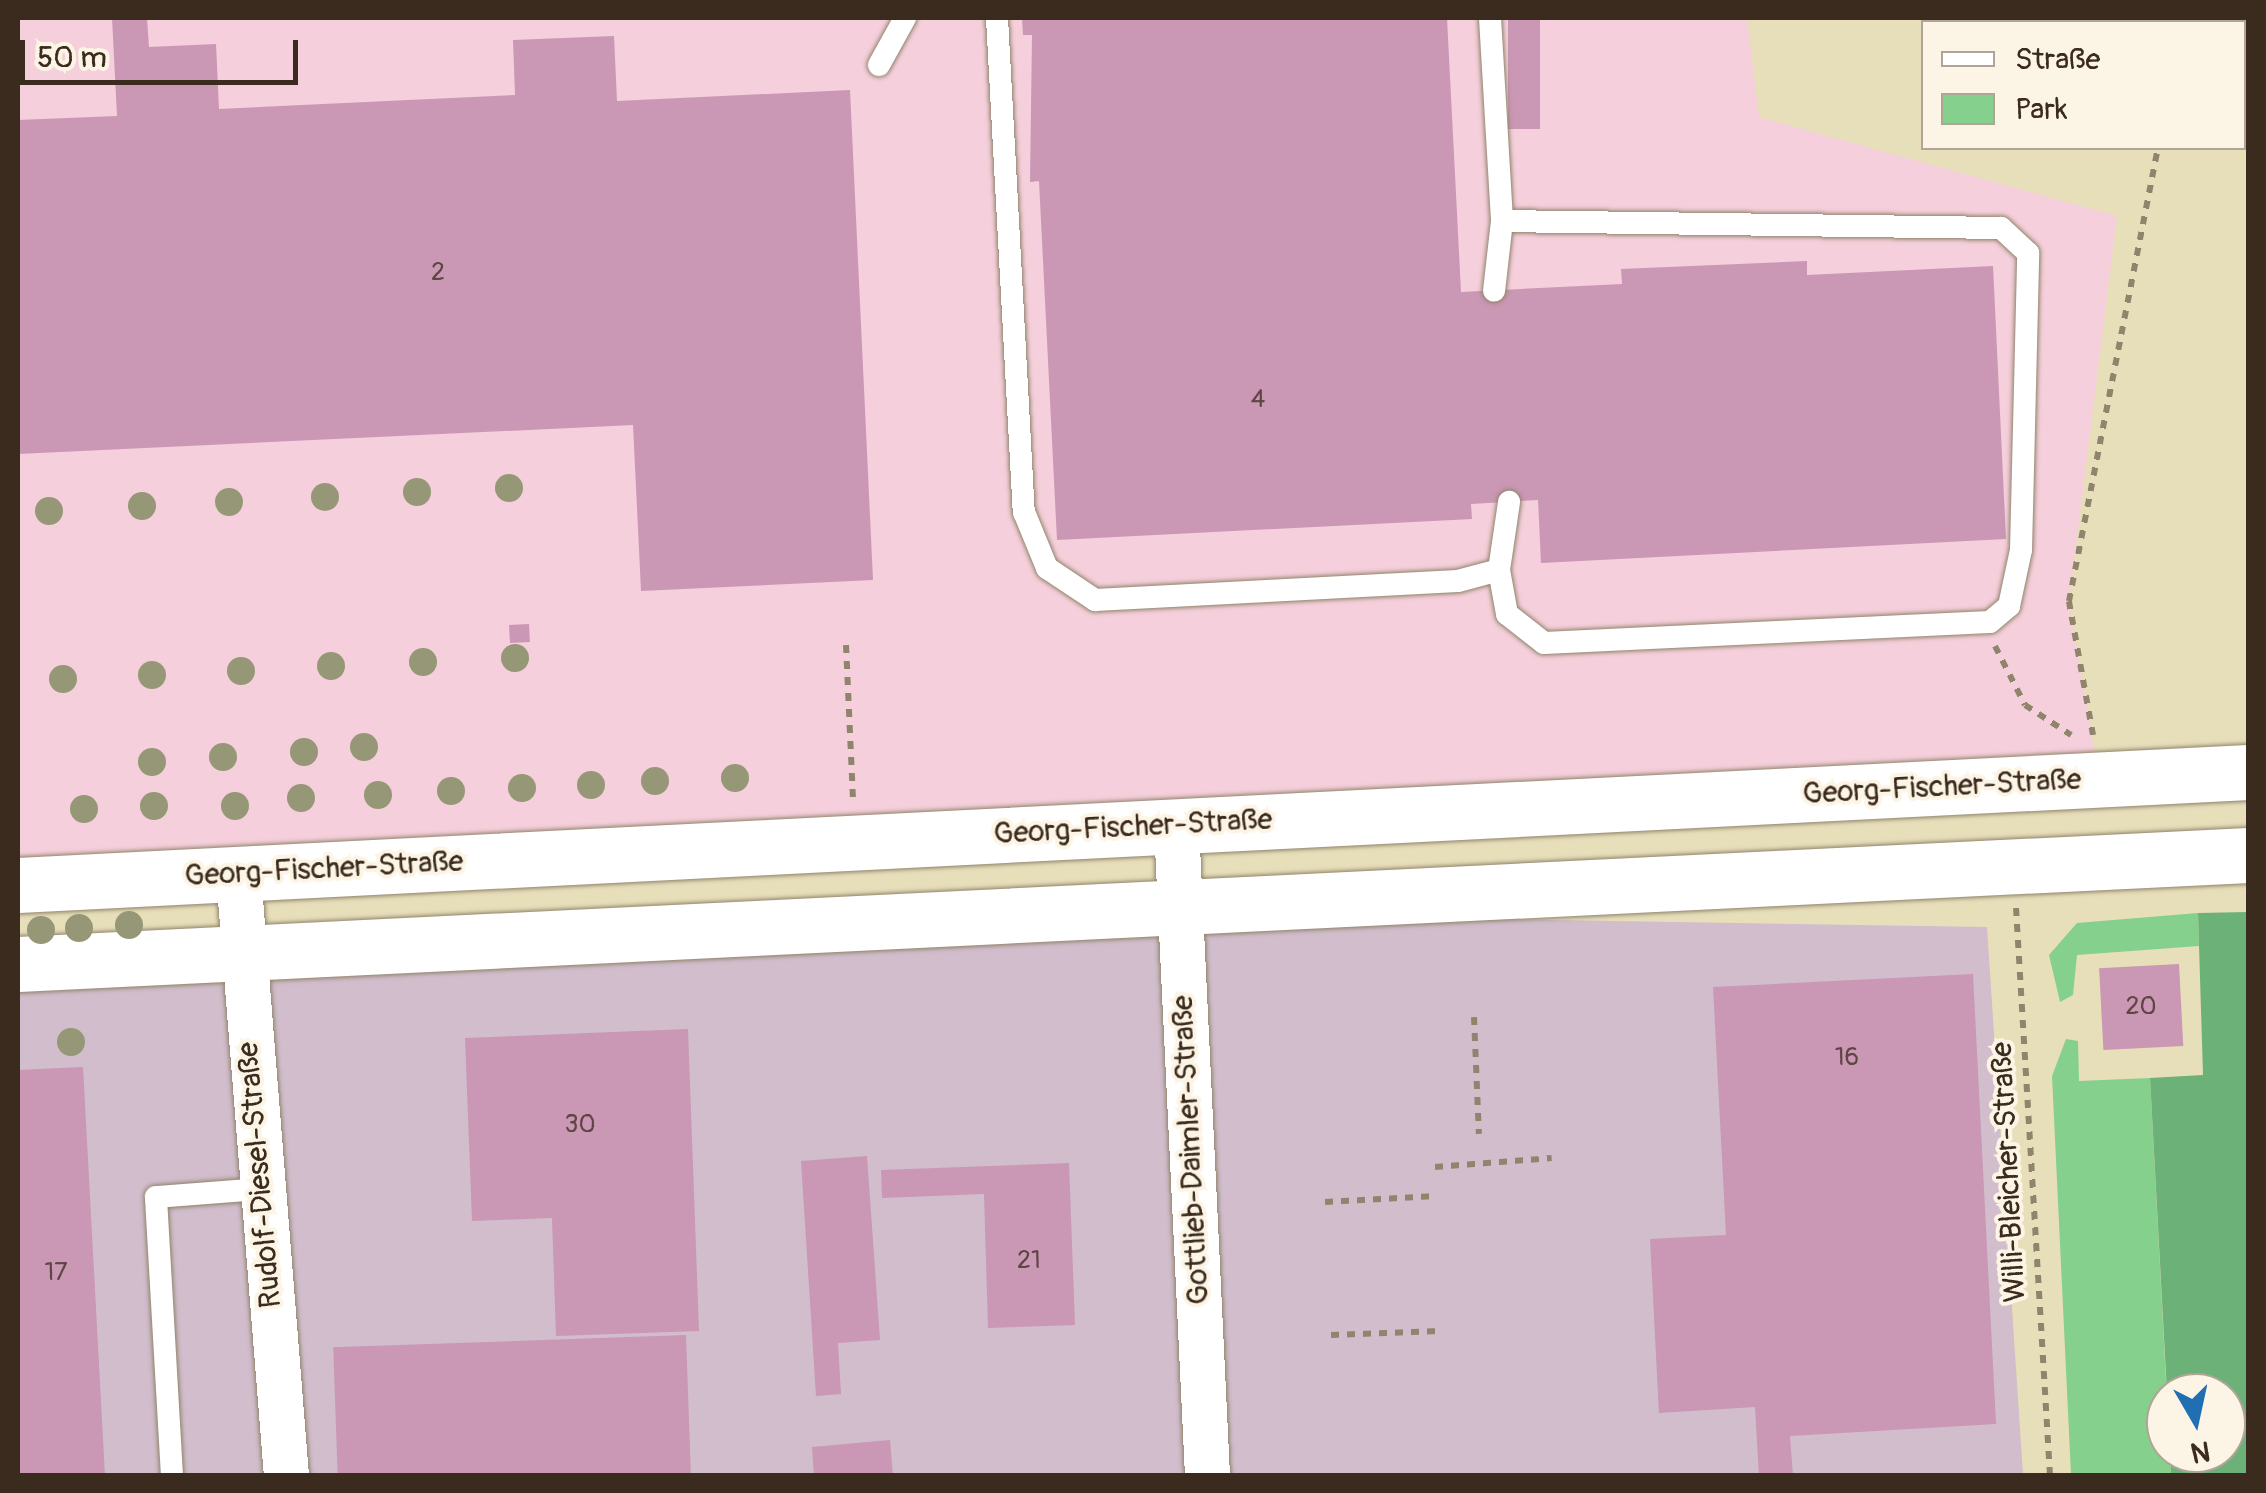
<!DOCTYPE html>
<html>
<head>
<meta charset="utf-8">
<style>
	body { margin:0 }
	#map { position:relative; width:2266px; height:1493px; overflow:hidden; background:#e7dfba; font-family:Pangolin,sans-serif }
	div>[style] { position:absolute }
	.built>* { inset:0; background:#f5cfdb }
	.industrial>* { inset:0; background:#d1bdcc }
	.green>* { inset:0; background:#86d08d }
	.forest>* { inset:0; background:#6cb278 }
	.building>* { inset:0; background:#ca97b4; transform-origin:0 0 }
	.path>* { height:6px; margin-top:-3px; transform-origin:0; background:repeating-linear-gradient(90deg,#91846c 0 8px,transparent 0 16px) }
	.roads { filter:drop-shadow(0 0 2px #91846c) drop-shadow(0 0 2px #91846c) }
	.lane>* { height:22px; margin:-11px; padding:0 11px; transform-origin:11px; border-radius:11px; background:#fff }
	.street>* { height:45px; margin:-22.5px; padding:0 22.5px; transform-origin:22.5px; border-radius:22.5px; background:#fff }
	.secondary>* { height:55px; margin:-27.5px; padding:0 27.5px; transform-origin:27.5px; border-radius:27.5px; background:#fff }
	.trees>* { width:28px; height:28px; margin:-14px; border-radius:50%; background:#959776 }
	span { translate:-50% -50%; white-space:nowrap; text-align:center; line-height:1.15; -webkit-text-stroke:8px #fcf5e5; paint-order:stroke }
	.number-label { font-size:25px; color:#5f4544 }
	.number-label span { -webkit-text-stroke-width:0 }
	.street-label { font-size:30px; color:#3b2a1e }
	.frame { position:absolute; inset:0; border:20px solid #3b2a1e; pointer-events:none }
	.legend { position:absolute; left:1921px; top:20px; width:325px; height:130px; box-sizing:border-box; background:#fcf5e5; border:2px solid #afa495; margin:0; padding:12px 18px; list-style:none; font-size:30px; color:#3b2a1e }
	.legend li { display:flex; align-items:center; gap:20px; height:50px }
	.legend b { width:50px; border:2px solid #afa495 }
	.north { position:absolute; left:2146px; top:1373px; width:100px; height:100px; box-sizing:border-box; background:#fcf5e5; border:2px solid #afa495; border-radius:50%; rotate:171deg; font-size:28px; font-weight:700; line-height:40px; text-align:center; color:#3b2a1e }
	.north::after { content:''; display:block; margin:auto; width:35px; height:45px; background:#1f6fb2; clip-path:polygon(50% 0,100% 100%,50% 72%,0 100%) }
	.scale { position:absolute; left:20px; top:40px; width:278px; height:45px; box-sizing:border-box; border:5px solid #3b2a1e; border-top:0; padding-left:12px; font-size:30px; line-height:35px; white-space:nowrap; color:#3b2a1e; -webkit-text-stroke:8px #fcf5e5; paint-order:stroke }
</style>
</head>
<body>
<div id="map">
	<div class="built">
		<div style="clip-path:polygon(18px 18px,1747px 18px,1759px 117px,2117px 216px,2069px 601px,2099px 779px,18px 885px)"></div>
	</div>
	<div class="industrial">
		<div style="clip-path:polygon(1181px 914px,1987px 927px,2023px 1475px,18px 1475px,18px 964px)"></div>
	</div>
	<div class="green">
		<div style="clip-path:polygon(2198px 913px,2199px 946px,2077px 955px,2073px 995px,2060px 1002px,2049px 955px,2077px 923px)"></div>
		<div style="clip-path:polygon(2066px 1039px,2078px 1041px,2079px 1081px,2150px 1078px,2171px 1475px,2071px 1475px,2052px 1076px)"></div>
	</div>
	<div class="forest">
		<div style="clip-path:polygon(2248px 912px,2248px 1475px,2171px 1475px,2170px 1453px,2226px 1453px,2226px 1393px,2167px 1393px,2150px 1078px,2203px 1075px,2198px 913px)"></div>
	</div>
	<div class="building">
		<div style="clip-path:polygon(112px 18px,147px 18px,149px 47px,216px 44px,219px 109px,515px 95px,513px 40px,614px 36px,617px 101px,850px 90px,873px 580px,641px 591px,633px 425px,18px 454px,18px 120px,117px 116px)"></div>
		<div style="clip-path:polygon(1022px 18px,1447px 18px,1461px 292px,1622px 284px,1621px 269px,1807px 261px,1807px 275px,1993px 266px,2006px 539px,1541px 563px,1538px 500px,1471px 504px,1472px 519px,1057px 540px,1039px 181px,1030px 182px,1032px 35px,1023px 35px)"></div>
		<div style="left:1508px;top:18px;width:32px;height:111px"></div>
		<div style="left:529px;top:624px;width:18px;height:20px;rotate:87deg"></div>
		<div style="left:2179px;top:964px;width:82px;height:80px;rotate:87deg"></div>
		<div style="clip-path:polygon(1973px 974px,1996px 1424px,1790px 1436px,1793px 1476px,1759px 1476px,1755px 1407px,1659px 1413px,1650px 1239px,1726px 1235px,1713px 987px)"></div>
		<div style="clip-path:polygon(688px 1029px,699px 1331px,556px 1336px,552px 1218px,472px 1221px,465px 1038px)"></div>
		<div style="clip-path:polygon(83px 1067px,105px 1476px,18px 1476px,18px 1070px)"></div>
		<div style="clip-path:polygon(867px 1156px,880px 1340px,838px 1343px,841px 1394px,816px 1396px,801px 1161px)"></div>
		<div style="clip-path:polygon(1069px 1163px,1075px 1325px,988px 1328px,984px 1194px,882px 1198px,881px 1170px)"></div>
		<div style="left:686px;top:1335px;width:141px;height:353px;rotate:88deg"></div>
		<div style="clip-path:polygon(890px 1440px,893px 1476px,814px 1476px,812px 1447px)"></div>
	</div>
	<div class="path">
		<div style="left:2179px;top:22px;width:4px;rotate:-76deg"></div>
		<div style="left:846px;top:645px;width:153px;rotate:87.4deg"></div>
		<div style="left:1995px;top:646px;width:66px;rotate:63deg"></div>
		<div style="left:2025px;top:705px;width:55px;rotate:33.1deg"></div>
		<div style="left:2093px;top:735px;width:136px;rotate:-100.2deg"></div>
		<div style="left:2069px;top:601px;width:462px;rotate:-78.9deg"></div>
		<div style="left:2016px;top:908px;width:569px;rotate:86.57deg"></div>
		<div style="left:1474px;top:1017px;width:117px;rotate:87.6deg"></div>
		<div style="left:1435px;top:1167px;width:117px;rotate:-4.4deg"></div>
		<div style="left:1325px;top:1202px;width:111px;rotate:-3.1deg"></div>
		<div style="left:1331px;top:1335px;width:109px;rotate:-2.1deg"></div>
	</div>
	<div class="roads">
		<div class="lane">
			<div style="left:997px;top:18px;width:495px;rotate:86.9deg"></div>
			<div style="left:1024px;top:512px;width:61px;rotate:67.7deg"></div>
			<div style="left:1047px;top:568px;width:58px;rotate:33.7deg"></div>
			<div style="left:1095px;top:600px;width:363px;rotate:-3deg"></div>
			<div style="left:1458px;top:581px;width:42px;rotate:-15deg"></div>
			<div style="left:1499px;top:570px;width:69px;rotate:-81.6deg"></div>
			<div style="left:1490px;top:18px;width:203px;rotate:86.6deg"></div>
			<div style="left:1502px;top:221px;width:70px;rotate:96.5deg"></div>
			<div style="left:879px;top:65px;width:54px;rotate:-61deg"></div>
			<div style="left:1499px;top:570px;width:45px;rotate:79.7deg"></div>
			<div style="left:1507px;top:614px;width:47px;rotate:38.1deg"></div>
			<div style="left:1544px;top:643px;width:446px;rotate:-2.7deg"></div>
			<div style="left:1990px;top:622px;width:25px;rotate:-40deg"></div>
			<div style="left:2009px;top:606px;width:57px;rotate:-77.9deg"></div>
			<div style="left:2021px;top:550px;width:297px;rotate:-88.6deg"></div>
			<div style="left:2028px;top:253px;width:37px;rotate:-137deg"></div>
			<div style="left:2001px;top:228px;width:499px;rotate:-179.2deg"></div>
			<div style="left:172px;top:1476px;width:279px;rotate:-93.3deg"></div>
			<div style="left:156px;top:1197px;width:105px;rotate:-4.4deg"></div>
		</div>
		<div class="street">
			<div style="left:1176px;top:825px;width:652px;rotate:87.27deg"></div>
			<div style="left:238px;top:874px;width:604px;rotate:85.44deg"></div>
		</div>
		<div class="secondary">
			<div style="left:18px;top:885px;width:2233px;rotate:-2.9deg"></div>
			<div style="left:18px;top:964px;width:2233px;rotate:-2.8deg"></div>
		</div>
	</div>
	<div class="trees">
		<div style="left:509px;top:488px"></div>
		<div style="left:417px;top:492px"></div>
		<div style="left:325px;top:497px"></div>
		<div style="left:229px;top:502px"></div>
		<div style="left:142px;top:506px"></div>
		<div style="left:49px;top:511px"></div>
		<div style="left:515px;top:658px"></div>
		<div style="left:423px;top:662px"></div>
		<div style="left:331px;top:666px"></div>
		<div style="left:241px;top:671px"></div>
		<div style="left:152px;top:675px"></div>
		<div style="left:63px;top:679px"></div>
		<div style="left:364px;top:747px"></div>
		<div style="left:304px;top:752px"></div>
		<div style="left:223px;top:757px"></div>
		<div style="left:152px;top:762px"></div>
		<div style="left:735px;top:778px"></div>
		<div style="left:655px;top:781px"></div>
		<div style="left:591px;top:785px"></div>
		<div style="left:522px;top:788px"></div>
		<div style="left:451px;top:791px"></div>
		<div style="left:378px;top:795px"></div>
		<div style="left:301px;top:798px"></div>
		<div style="left:154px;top:806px"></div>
		<div style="left:235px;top:806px"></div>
		<div style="left:84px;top:809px"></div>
		<div style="left:129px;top:925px"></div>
		<div style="left:79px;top:928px"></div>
		<div style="left:41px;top:930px"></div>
		<div style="left:71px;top:1042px"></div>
	</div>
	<div class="number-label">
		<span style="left:438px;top:273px">2</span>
		<span style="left:1258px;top:400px">4</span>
		<span style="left:2141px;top:1007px">20</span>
		<span style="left:1847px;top:1058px">16</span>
		<span style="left:580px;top:1125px">30</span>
		<span style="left:1029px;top:1261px">21</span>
		<span style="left:56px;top:1273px">17</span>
	</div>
	<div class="street-label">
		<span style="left:1942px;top:787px;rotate:-3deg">Georg-Fischer-Straße</span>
		<span style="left:1133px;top:827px;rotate:-3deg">Georg-Fischer-Straße</span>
		<span style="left:324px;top:869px;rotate:-3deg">Georg-Fischer-Straße</span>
		<span style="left:1191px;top:1150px;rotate:-93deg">Gottlieb-Daimler-Straße</span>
		<span style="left:2009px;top:1172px;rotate:-93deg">Willi-Bleicher-Straße</span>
		<span style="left:260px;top:1175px;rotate:-95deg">Rudolf-Diesel-Straße</span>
	</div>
	<div class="frame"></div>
	<ul class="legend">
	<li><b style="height:12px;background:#fff"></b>Straße</li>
	<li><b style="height:28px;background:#86d08d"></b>Park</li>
	</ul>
	<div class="north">N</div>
	<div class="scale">50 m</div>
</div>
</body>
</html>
